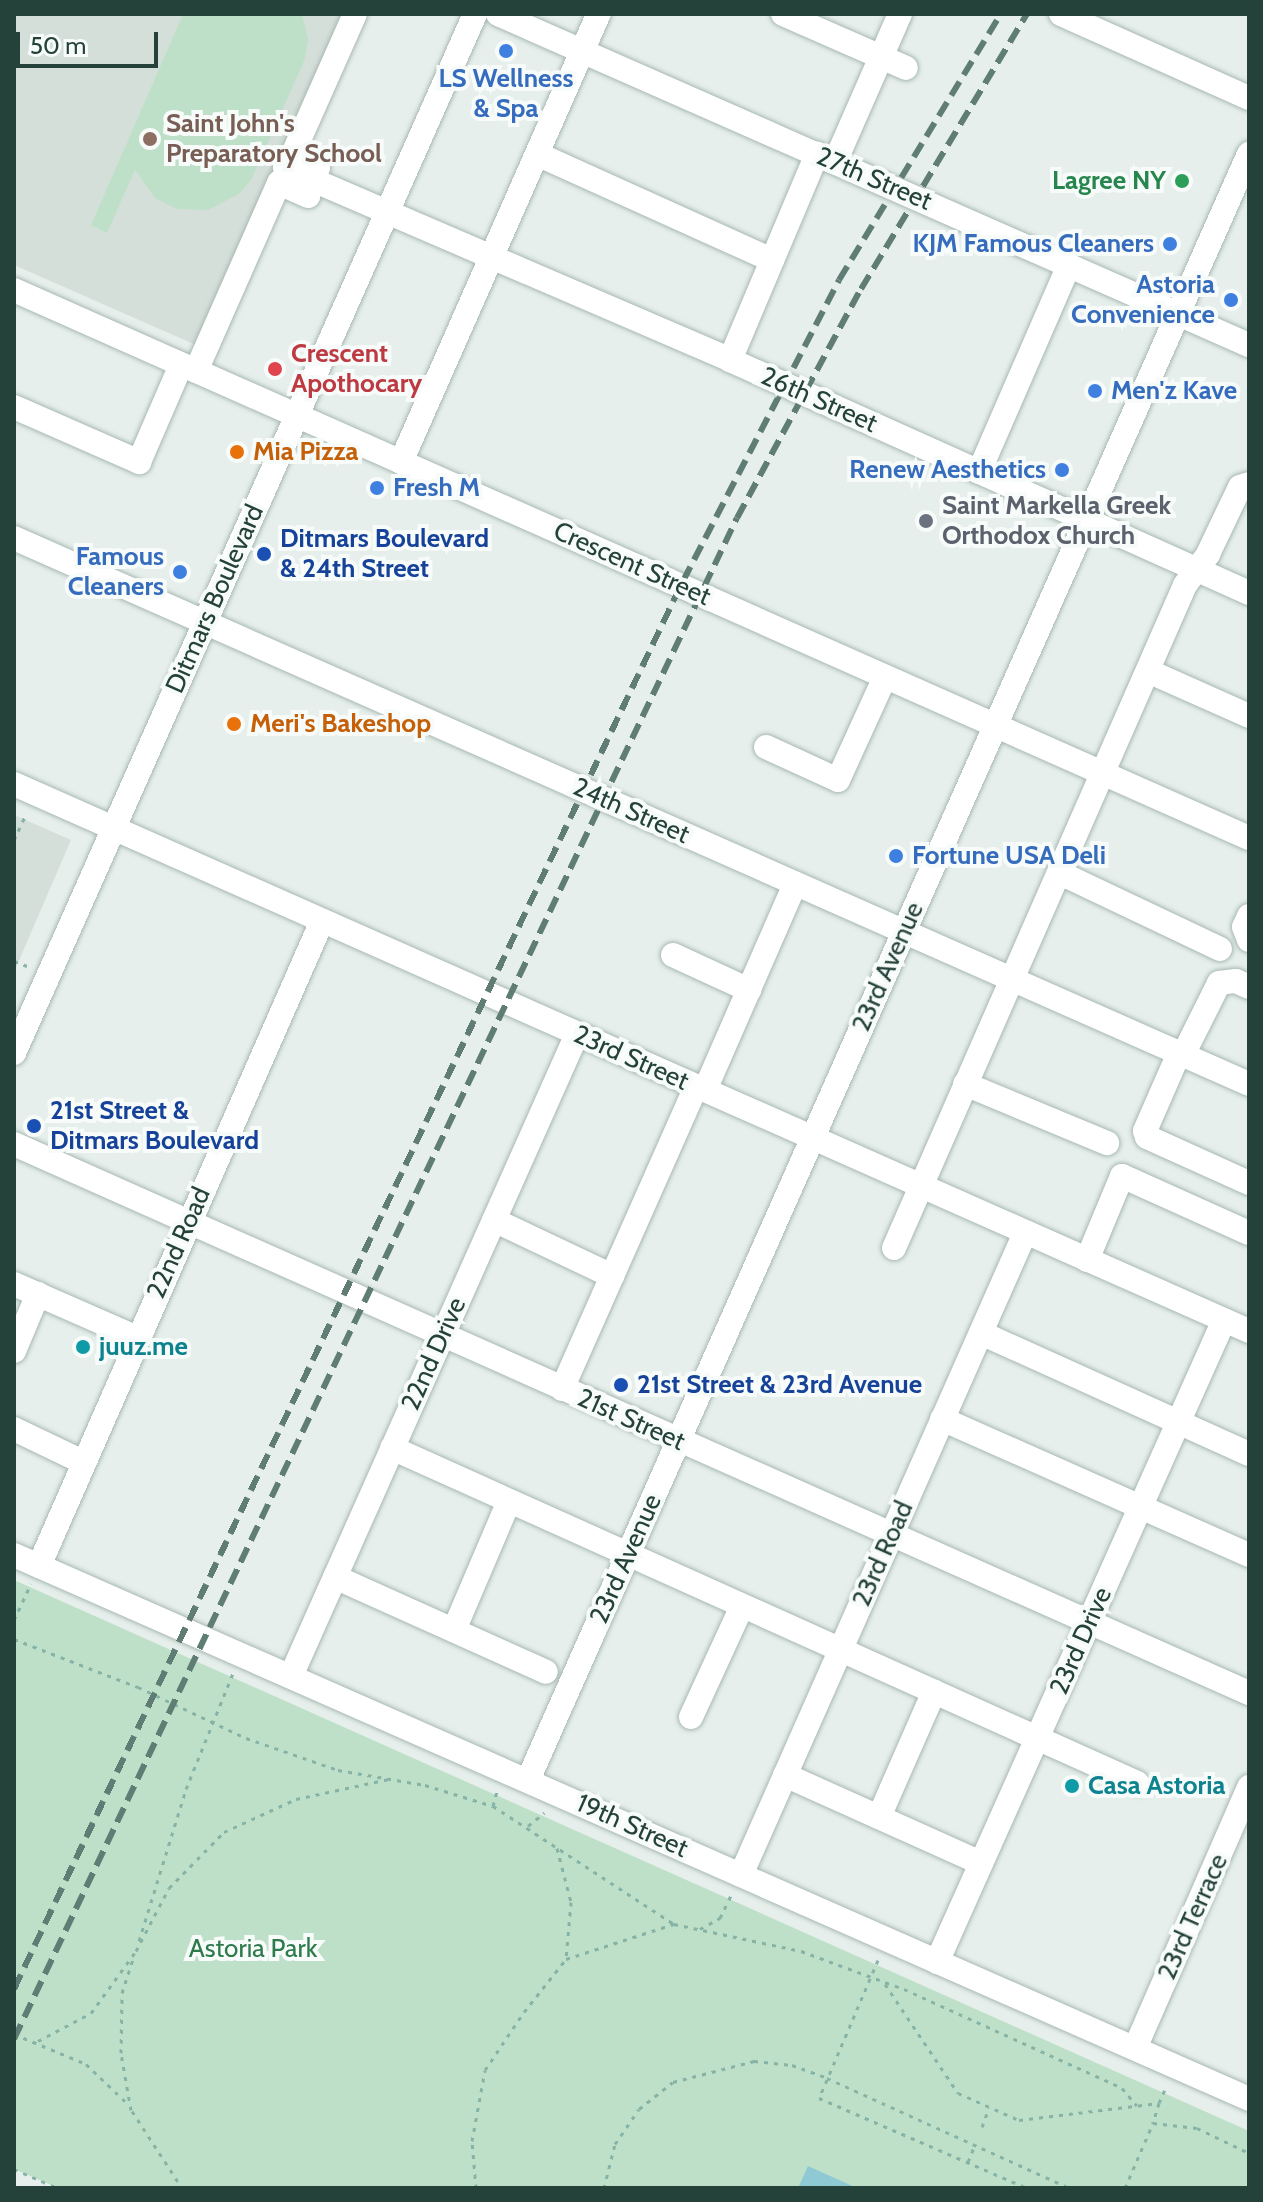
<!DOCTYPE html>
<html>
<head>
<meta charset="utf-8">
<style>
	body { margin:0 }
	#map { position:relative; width:1263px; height:2202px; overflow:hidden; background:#e6efeb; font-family:Cabin,sans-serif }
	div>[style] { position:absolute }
	.built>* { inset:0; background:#d4dfda }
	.green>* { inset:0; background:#bfe0c8 }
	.water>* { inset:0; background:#8ec9d4 }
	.path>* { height:3px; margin-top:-1.5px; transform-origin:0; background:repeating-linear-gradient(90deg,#86b3a5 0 4px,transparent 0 10px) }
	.roads { filter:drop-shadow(0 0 2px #a8b8b2) drop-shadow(0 0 2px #a8b8b2) }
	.minor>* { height:24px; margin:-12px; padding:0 12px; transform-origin:12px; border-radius:12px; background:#fff }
	.rail>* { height:6px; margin-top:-3px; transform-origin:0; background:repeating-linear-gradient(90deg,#5f7d75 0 16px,transparent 0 24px) }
	.dots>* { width:22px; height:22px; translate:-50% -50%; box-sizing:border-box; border:4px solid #f7fbf9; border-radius:50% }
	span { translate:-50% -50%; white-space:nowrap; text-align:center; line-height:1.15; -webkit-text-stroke:8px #f7fbf9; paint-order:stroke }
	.shop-label { font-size:26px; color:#366cbe; font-weight:700 }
	.right { translate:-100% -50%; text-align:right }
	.left { translate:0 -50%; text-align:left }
	.education-label { font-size:26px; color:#785e54; font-weight:700 }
	.street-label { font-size:26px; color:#24423a }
	.leisure-label { font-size:26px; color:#27864d; font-weight:700 }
	.health-label { font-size:26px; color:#be3a42; font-weight:700 }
	.food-label { font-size:26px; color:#c56008; font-weight:700 }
	.worship-label { font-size:26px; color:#5b616d; font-weight:700 }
	.transit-label { font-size:26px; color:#164399; font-weight:700 }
	.culture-label { font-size:26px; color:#0d838f; font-weight:700 }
	.park-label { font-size:26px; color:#2d7a4b }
	.frame { position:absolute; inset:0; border:16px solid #24423a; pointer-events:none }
	.scale { position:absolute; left:16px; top:32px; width:142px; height:36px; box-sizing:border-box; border:4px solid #24423a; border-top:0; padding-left:10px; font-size:24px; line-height:28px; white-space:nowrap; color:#24423a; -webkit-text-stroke:6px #f7fbf9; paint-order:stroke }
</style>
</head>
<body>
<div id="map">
	<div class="built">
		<div style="clip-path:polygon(14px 14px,343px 14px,196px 345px,14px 265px)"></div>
		<div style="clip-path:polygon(14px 815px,71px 840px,14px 972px)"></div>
	</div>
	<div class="green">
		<div style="clip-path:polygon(183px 14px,302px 14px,308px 39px,305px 59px,251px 180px,239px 194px,208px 210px,177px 209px,155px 198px,135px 170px,107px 233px,91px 225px)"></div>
		<div style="clip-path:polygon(14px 1580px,1249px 2131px,1249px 2188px,58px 2188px,14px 2169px)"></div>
	</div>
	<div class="water">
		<div style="clip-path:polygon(808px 2166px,857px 2188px,798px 2188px)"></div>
	</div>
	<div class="path">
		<div style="left:14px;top:840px;width:29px;rotate:-65deg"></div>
		<div style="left:14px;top:961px;width:14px;rotate:21deg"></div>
		<div style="left:14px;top:1620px;width:40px;rotate:-65deg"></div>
		<div style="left:14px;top:1639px;width:133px;rotate:21.2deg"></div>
		<div style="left:138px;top:1687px;width:119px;rotate:25.3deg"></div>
		<div style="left:246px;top:1738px;width:97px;rotate:19.2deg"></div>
		<div style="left:338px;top:1770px;width:88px;rotate:9.8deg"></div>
		<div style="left:425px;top:1785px;width:71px;rotate:17.2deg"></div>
		<div style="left:493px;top:1806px;width:216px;rotate:33.1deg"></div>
		<div style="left:674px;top:1924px;width:130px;rotate:12deg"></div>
		<div style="left:801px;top:1951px;width:110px;rotate:20.3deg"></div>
		<div style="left:904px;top:1989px;width:239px;rotate:24.4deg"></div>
		<div style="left:1122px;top:2088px;width:23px;rotate:50deg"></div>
		<div style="left:493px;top:1806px;width:16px;rotate:-75deg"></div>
		<div style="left:528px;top:1826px;width:21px;rotate:-39deg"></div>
		<div style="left:557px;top:1848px;width:56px;rotate:75.5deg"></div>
		<div style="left:571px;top:1902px;width:57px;rotate:95deg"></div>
		<div style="left:700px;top:1929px;width:23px;rotate:-29deg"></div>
		<div style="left:720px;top:1918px;width:25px;rotate:-64deg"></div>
		<div style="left:139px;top:1941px;width:159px;rotate:-72.8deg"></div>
		<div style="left:186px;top:1789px;width:125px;rotate:-67.9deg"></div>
		<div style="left:878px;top:1960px;width:150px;rotate:113.1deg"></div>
		<div style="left:819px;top:2098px;width:227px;rotate:23.4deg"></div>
		<div style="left:885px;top:1984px;width:131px;rotate:56.2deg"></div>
		<div style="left:958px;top:2093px;width:67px;rotate:23.9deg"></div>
		<div style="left:1019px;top:2120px;width:141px;rotate:-6.9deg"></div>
		<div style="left:1159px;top:2103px;width:17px;rotate:-66deg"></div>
		<div style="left:14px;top:2034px;width:78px;rotate:22.6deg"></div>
		<div style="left:86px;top:2064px;width:58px;rotate:43.6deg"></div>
		<div style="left:38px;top:2041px;width:60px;rotate:-27.8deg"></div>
		<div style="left:91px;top:2013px;width:77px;rotate:-54deg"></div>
		<div style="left:136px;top:1951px;width:71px;rotate:-62.4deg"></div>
		<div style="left:169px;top:1888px;width:78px;rotate:-45.5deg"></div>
		<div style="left:224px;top:1832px;width:79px;rotate:-24.6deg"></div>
		<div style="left:296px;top:1799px;width:95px;rotate:-12.1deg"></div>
		<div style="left:1159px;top:2103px;width:21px;rotate:107deg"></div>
		<div style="left:1153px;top:2123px;width:44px;rotate:6.5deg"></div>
		<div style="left:1197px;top:2128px;width:58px;rotate:25.7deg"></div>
		<div style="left:131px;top:2110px;width:58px;rotate:-100deg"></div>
		<div style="left:121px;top:2053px;width:60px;rotate:-89deg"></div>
		<div style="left:122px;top:1993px;width:39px;rotate:-72deg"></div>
		<div style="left:132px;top:2111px;width:92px;rotate:57deg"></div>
		<div style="left:982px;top:2127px;width:20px;rotate:-70deg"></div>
		<div style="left:968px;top:2162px;width:16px;rotate:-68deg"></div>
		<div style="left:14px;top:2169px;width:47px;rotate:23.8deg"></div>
		<div style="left:476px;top:2188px;width:47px;rotate:-94.9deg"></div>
		<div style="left:472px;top:2141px;width:72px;rotate:-79.6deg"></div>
		<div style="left:485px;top:2070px;width:70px;rotate:-56.1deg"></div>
		<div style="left:524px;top:2012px;width:68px;rotate:-51.6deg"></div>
		<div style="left:566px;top:1959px;width:114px;rotate:-18deg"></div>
		<div style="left:604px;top:2188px;width:45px;rotate:-76deg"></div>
		<div style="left:615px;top:2144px;width:42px;rotate:-55.6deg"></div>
		<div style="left:639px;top:2109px;width:43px;rotate:-38.5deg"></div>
		<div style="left:673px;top:2082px;width:84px;rotate:-14.5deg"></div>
		<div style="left:754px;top:2061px;width:38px;rotate:6deg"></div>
		<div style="left:792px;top:2065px;width:37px;rotate:20deg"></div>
		<div style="left:827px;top:2078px;width:266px;rotate:24.4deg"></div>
		<div style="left:1125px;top:2188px;width:71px;rotate:-66.7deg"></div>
	</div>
	<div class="roads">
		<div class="minor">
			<div style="left:498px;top:14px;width:821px;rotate:23.79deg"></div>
			<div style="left:783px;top:14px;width:134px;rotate:23.7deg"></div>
			<div style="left:1061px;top:14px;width:206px;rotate:24.1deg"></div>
			<div style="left:537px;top:154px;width:258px;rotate:24.3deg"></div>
			<div style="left:835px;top:162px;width:162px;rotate:-66.3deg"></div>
			<div style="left:285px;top:168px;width:485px;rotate:23.3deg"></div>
			<div style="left:730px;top:360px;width:569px;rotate:24.18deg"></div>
			<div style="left:318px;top:168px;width:29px;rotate:-155deg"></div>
			<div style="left:292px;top:156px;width:155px;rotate:-66.1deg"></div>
			<div style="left:14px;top:290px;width:1351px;rotate:23.93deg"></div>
			<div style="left:730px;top:360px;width:224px;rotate:-67.1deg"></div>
			<div style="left:196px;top:371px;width:206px;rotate:-66.2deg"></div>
			<div style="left:279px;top:183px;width:32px;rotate:24deg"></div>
			<div style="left:14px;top:407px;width:137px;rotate:23.7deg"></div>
			<div style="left:139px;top:462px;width:106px;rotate:-66.6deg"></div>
			<div style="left:401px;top:462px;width:490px;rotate:-66.2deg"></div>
			<div style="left:979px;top:472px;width:226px;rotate:-66.5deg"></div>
			<div style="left:14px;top:538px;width:1350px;rotate:23.85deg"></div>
			<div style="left:1148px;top:671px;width:111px;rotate:24deg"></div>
			<div style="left:766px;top:747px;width:79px;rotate:24.6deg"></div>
			<div style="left:838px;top:780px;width:113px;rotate:-65.5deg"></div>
			<div style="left:14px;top:784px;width:1351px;rotate:23.89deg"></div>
			<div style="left:1060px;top:873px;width:177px;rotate:25.4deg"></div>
			<div style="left:1249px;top:916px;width:12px;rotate:114deg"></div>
			<div style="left:1244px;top:927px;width:14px;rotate:69deg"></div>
			<div style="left:673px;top:955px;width:84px;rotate:24.7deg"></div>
			<div style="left:14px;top:1053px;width:1137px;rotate:-66.07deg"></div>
			<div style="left:1179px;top:1053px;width:85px;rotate:113.6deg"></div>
			<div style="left:1145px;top:1131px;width:6px;rotate:72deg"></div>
			<div style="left:1147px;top:1137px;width:112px;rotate:24.3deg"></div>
			<div style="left:1183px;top:1055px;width:80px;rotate:-63.4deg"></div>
			<div style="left:1219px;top:983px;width:17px;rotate:-7deg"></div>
			<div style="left:1236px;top:981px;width:14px;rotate:25deg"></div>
			<div style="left:965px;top:1084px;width:154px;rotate:22.6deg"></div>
			<div style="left:705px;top:1090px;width:225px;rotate:-66.4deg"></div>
			<div style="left:14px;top:1144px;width:1352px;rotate:23.97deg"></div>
			<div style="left:494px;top:1220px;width:131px;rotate:25.4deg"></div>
			<div style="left:894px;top:1248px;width:724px;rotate:-66.3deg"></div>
			<div style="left:1185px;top:585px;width:39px;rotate:-53deg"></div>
			<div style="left:1208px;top:554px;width:74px;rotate:-64.5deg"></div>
			<div style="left:1240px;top:487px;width:9px;rotate:-18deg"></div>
			<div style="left:1087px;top:1260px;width:91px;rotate:-67.4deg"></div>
			<div style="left:1122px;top:1176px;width:139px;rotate:24.2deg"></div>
			<div style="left:14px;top:1284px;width:134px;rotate:23.7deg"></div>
			<div style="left:981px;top:1333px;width:294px;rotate:24.3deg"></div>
			<div style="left:14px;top:1351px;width:62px;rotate:-67.2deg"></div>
			<div style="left:562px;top:1389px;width:330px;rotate:-66.1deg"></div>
			<div style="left:942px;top:1419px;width:336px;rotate:23.9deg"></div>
			<div style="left:14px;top:1429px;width:76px;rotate:25.6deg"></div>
			<div style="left:392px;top:1448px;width:817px;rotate:24.21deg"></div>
			<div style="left:14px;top:1555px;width:1350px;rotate:23.77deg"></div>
			<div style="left:39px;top:1566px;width:704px;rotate:-66.31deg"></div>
			<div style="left:335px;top:1577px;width:231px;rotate:24.2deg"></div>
			<div style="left:454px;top:1630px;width:140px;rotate:-66.9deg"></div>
			<div style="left:291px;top:1676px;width:703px;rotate:-65.99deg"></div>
			<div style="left:691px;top:1717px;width:122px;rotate:-65.3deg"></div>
			<div style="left:785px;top:1775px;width:215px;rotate:24.2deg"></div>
			<div style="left:528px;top:1780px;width:1779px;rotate:-66.09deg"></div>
			<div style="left:879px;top:1817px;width:137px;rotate:-66.3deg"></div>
			<div style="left:741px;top:1875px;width:702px;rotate:-66.14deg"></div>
			<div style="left:937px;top:1962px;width:703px;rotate:-65.91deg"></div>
			<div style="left:1136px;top:2046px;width:283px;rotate:-66.4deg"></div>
		</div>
	</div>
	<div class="rail">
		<div style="left:14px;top:1989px;width:1559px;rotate:-64.59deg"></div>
		<div style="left:683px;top:581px;width:339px;rotate:-62.6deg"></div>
		<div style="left:839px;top:280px;width:311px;rotate:-58.7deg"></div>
		<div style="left:14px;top:2039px;width:1684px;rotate:-64.58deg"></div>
		<div style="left:737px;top:518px;width:260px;rotate:-61.6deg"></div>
		<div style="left:861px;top:289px;width:321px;rotate:-58.9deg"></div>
	</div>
	<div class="dots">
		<div style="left:506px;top:51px;background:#3f7fe0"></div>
		<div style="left:150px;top:139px;background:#8d6e63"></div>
		<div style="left:1182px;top:181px;background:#2e9e5b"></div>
		<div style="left:1170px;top:244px;background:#3f7fe0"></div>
		<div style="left:1231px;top:300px;background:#3f7fe0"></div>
		<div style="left:275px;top:369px;background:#e0444e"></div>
		<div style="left:1095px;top:391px;background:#3f7fe0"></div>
		<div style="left:237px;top:452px;background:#e8710a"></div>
		<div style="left:1062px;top:470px;background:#3f7fe0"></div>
		<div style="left:377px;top:488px;background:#3f7fe0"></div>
		<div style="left:926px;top:521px;background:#6b7280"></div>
		<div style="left:264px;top:554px;background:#1a4fb4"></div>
		<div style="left:180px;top:572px;background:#3f7fe0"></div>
		<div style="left:234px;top:724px;background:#e8710a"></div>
		<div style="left:896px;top:856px;background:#3f7fe0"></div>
		<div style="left:34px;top:1126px;background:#1a4fb4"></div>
		<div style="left:83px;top:1347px;background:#0f9aa8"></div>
		<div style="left:621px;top:1385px;background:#1a4fb4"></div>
		<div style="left:1072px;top:1786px;background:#0f9aa8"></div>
	</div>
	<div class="shop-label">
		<span style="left:506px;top:94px">LS Wellness<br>&amp; Spa</span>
		<span class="right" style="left:1154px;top:244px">KJM Famous Cleaners</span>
		<span class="right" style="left:1215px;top:300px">Astoria<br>Convenience</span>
		<span class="left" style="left:1111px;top:391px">Men'z Kave</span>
		<span class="right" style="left:1046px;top:470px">Renew Aesthetics</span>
		<span class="left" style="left:393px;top:488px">Fresh M</span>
		<span class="right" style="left:164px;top:572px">Famous<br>Cleaners</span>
		<span class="left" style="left:912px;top:856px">Fortune USA Deli</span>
	</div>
	<div class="education-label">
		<span class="left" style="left:166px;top:139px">Saint John's<br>Preparatory School</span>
	</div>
	<div class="street-label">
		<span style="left:874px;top:179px;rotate:23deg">27th Street</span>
		<span style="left:819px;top:400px;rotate:24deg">26th Street</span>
		<span style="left:632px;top:564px;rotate:24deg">Crescent Street</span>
		<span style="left:215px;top:599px;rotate:-66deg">Ditmars Boulevard</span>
		<span style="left:631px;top:811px;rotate:24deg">24th Street</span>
		<span style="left:888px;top:967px;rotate:-66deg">23rd Avenue</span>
		<span style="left:631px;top:1058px;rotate:24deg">23rd Street</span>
		<span style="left:179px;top:1243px;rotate:-66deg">22nd Road</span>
		<span style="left:434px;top:1354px;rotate:-66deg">22nd Drive</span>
		<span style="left:631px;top:1420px;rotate:24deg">21st Street</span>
		<span style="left:883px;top:1554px;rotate:-66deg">23rd Road</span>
		<span style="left:626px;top:1559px;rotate:-66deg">23rd Avenue</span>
		<span style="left:1081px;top:1641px;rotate:-66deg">23rd Drive</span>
		<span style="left:632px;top:1826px;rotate:24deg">19th Street</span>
		<span style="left:1193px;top:1917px;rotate:-66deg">23rd Terrace</span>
	</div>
	<div class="leisure-label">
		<span class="right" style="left:1166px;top:181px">Lagree NY</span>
	</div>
	<div class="health-label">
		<span class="left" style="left:291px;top:369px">Crescent<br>Apothocary</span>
	</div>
	<div class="food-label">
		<span class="left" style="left:253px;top:452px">Mia Pizza</span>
		<span class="left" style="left:250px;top:724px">Meri's Bakeshop</span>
	</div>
	<div class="worship-label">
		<span class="left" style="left:942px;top:521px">Saint Markella Greek<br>Orthodox Church</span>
	</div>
	<div class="transit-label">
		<span class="left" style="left:280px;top:554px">Ditmars Boulevard<br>&amp; 24th Street</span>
		<span class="left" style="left:50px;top:1126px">21st Street &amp;<br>Ditmars Boulevard</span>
		<span class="left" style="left:637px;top:1385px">21st Street &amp; 23rd Avenue</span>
	</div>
	<div class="culture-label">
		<span class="left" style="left:99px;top:1347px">juuz.me</span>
		<span class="left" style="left:1088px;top:1786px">Casa Astoria</span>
	</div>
	<div class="park-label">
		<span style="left:253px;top:1949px">Astoria Park</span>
	</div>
	<div class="frame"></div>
	<div class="scale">50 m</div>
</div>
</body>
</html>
